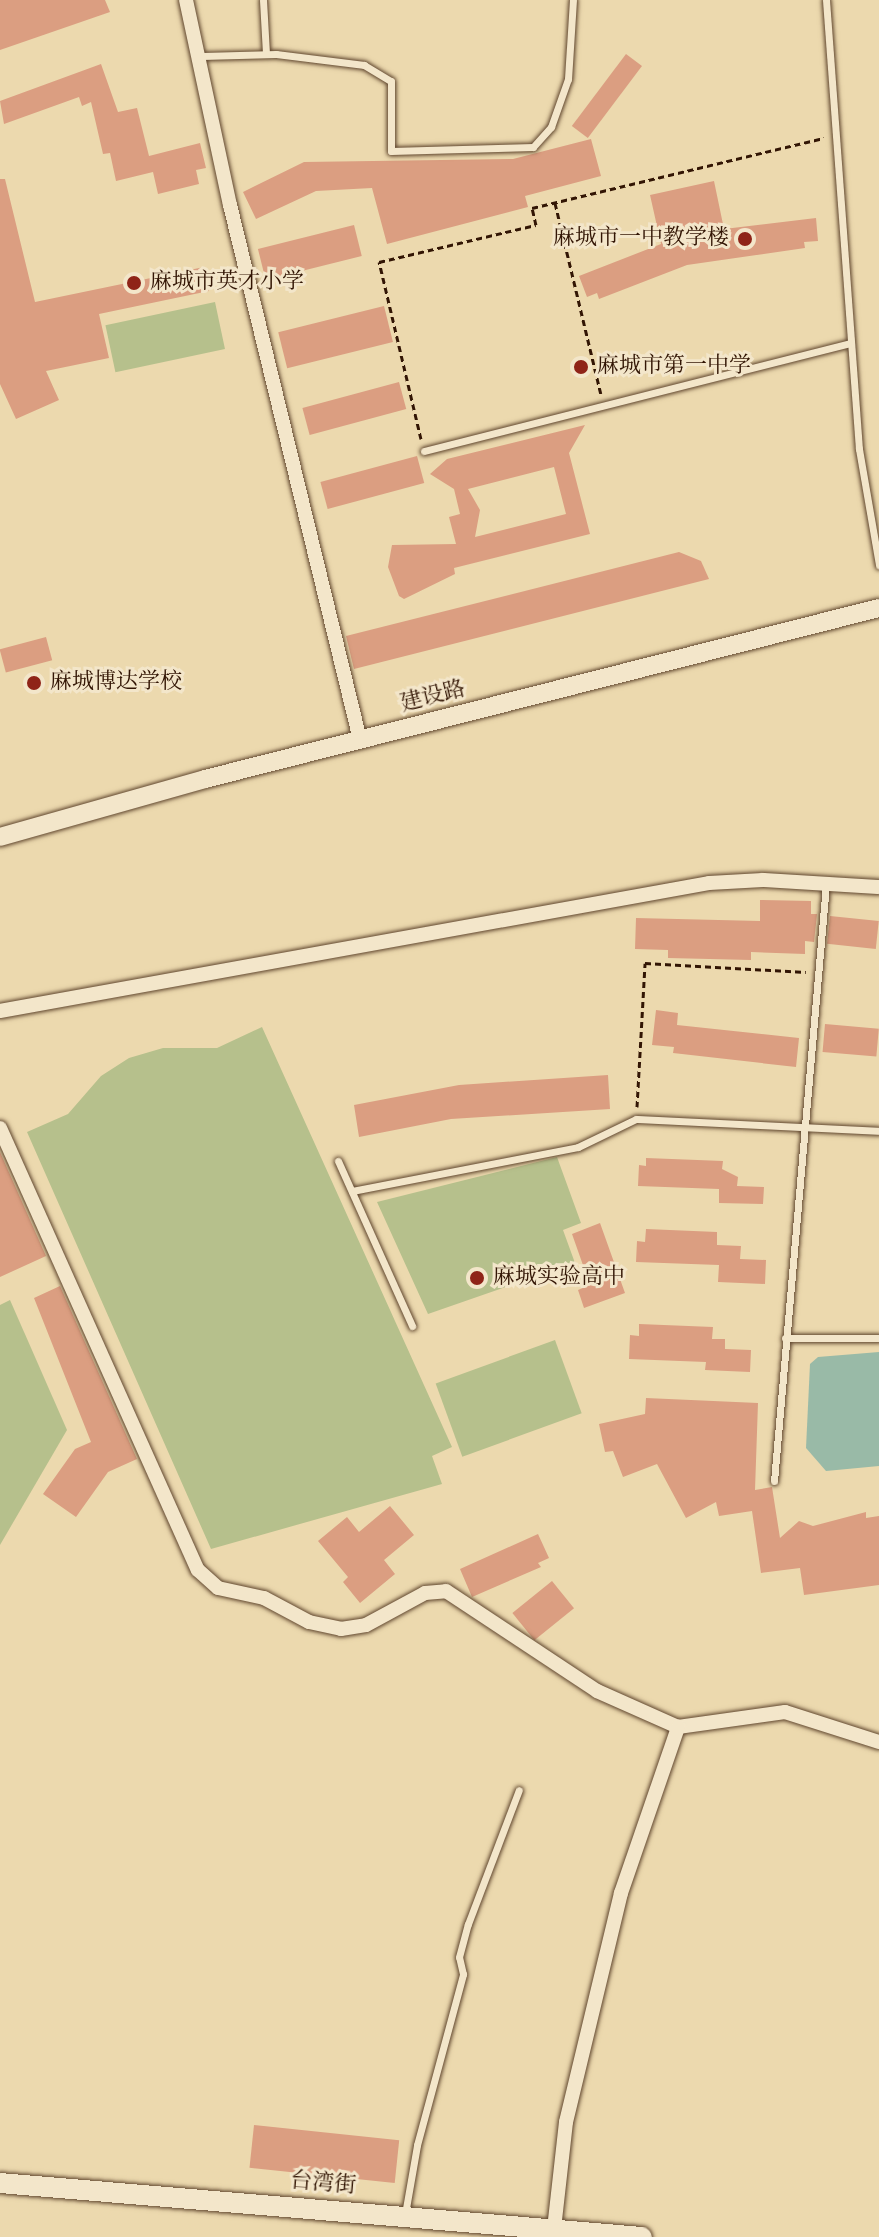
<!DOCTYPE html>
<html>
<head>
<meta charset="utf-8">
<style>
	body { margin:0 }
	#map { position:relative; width:879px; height:2237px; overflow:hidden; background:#ecd9ae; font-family:Vollkorn,"Noto Serif SC",serif }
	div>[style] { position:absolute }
	.green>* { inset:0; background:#b6c08c; transform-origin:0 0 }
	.water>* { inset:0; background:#99baa7 }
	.building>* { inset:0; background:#db9e81; transform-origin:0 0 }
	.path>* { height:3px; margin-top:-1.5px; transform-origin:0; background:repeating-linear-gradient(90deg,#321504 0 6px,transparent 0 10px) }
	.roads { filter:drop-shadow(0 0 2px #60462e) drop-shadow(0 0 2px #60462e) }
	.service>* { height:7px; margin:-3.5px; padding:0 3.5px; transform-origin:3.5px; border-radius:3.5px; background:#f3e6ca }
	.minor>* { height:14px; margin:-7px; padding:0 7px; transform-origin:7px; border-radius:7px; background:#f3e6ca }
	.tertiary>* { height:18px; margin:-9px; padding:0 9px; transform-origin:9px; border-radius:9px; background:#f3e6ca }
	.secondary>* { height:20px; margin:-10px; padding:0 10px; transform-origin:10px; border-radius:10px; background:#f3e6ca }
	.dots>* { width:22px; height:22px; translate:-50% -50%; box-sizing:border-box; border:4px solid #f3e6ca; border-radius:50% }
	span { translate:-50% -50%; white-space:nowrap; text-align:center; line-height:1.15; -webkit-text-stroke:6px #f3e6ca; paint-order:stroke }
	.poi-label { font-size:22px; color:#321504 }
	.right { translate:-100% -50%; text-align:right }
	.left { translate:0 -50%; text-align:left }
	.street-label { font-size:22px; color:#321504 }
</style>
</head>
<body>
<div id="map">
	<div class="green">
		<div style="left:215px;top:302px;width:48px;height:112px;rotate:78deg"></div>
		<div style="clip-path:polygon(262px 1027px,452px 1447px,432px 1456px,442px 1484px,211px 1549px,27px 1132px,68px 1114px,101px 1076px,129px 1058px,163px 1048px,217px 1048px)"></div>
		<div style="clip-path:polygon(557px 1157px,581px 1223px,563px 1230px,575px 1263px,428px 1314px,377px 1202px)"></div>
		<div style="clip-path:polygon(10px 1300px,67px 1430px,0 1545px,0 1305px)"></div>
		<div style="left:555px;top:1340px;width:78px;height:127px;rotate:70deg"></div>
	</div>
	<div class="water">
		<div style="clip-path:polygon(879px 1352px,879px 1466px,826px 1471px,806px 1448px,810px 1364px,818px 1357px)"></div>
	</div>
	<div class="building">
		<div style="clip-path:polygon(0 0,105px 0,110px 12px,0 50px)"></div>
		<div style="left:626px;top:54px;width:20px;height:90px;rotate:37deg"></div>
		<div style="clip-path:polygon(101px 64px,118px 112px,137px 108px,149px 156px,200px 143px,206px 168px,196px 170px,199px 184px,158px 194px,153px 172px,116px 181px,110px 153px,103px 154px,91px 102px,82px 106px,79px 97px,4px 124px,0 101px)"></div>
		<div style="clip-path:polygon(591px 139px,601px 176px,525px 196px,528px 207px,387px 244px,372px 188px,316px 191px,256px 219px,243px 192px,304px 162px,513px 159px)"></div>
		<div style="clip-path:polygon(0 179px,5px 179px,35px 302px,204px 267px,209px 291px,99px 314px,109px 358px,46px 371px,59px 400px,16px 419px,0 384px)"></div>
		<div style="clip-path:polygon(714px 181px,724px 229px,816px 218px,818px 241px,804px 242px,805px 248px,687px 265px,599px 299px,597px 293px,587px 297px,579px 276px,661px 244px,650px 195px)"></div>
		<div style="left:354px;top:225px;width:32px;height:99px;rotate:76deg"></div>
		<div style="left:384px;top:306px;width:37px;height:109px;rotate:76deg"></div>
		<div style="left:399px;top:382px;width:28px;height:100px;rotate:75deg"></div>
		<div style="clip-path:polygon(evenodd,585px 425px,569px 453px,590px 534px,454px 568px,455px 574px,404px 599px,399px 596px,388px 567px,392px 545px,456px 544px,449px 517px,460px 514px,454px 489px,430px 474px,447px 459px,585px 425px,554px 467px,566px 514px,475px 537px,480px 510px,468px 489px,554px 467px)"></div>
		<div style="left:417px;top:456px;width:28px;height:100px;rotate:75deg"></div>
		<div style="clip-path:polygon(679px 552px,701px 561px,709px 579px,354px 669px,346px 636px)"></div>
		<div style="left:46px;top:637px;width:24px;height:48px;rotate:75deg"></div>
		<div style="clip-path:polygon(760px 900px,811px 901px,811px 914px,817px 914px,814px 942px,805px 941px,805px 954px,751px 952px,751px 960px,668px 958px,668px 950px,635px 949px,636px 918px,760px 921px)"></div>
		<div style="left:830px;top:916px;width:49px;height:28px;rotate:6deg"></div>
		<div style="clip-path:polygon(656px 1010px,678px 1013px,677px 1025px,799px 1038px,796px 1067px,673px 1053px,674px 1047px,652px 1045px)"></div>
		<div style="left:825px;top:1024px;width:54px;height:28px;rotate:5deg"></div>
		<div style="clip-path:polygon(608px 1075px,610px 1109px,451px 1119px,359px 1137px,354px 1105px,459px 1085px)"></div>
		<div style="clip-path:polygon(0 1152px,46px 1256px,0 1277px)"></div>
		<div style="clip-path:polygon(646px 1158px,723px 1161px,722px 1169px,738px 1177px,737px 1186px,764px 1187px,763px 1204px,719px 1203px,719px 1189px,638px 1186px,639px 1165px,646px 1166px)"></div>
		<div style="clip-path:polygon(600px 1223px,625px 1293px,584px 1308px,578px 1290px,590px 1285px,572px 1234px)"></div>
		<div style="clip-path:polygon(646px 1229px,717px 1232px,717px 1245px,741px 1246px,740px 1259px,766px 1260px,765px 1284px,718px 1282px,719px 1265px,636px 1262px,637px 1241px,645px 1242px)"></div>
		<div style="clip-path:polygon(60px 1286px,137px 1459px,108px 1472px,76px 1517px,43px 1494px,75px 1449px,91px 1442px,34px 1298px)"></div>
		<div style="clip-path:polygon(639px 1324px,713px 1327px,712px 1339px,725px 1339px,725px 1349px,751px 1350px,750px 1372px,705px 1370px,706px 1362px,629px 1359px,630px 1335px,639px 1336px)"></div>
		<div style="clip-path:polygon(646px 1398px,758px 1403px,755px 1490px,772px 1487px,780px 1538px,799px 1521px,813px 1526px,866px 1512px,866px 1518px,879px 1516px,879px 1585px,804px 1595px,800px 1568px,761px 1573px,752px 1511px,719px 1516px,716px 1502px,686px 1518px,657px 1464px,623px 1477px,613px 1451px,605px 1452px,599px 1424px,645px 1414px)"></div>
		<div style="clip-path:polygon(390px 1506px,414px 1535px,384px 1560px,395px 1574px,360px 1603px,343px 1582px,348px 1577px,318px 1541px,347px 1517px,359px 1532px)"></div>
		<div style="clip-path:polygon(538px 1534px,549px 1558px,538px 1563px,541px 1567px,472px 1597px,460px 1569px)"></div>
		<div style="left:552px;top:1581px;width:35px;height:51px;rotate:51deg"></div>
		<div style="left:254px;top:2125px;width:146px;height:43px;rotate:6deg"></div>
	</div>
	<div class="path">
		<div style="left:555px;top:203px;width:196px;rotate:76.5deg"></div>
		<div style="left:421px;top:439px;width:182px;rotate:-103.3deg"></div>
		<div style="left:379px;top:262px;width:161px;rotate:-13.3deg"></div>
		<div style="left:536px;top:225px;width:17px;rotate:-103deg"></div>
		<div style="left:532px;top:208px;width:300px;rotate:-13.5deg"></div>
		<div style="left:637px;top:1107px;width:144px;rotate:-86.8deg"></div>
		<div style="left:645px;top:963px;width:161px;rotate:3.2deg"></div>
	</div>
	<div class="roads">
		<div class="service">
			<div style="left:263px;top:0;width:54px;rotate:86.8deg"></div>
			<div style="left:826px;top:0;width:450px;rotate:85.8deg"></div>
			<div style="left:859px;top:449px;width:118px;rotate:80.2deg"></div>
			<div style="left:202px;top:56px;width:74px;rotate:-1.5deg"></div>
			<div style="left:276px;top:54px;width:89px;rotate:7.1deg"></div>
			<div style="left:364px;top:65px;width:31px;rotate:31deg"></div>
			<div style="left:391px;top:81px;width:70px;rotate:90deg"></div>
			<div style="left:391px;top:151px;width:142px;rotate:-1.6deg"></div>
			<div style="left:533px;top:147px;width:27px;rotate:-48deg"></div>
			<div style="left:551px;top:127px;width:51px;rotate:-70.5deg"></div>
			<div style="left:568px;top:79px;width:79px;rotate:-86.4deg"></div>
			<div style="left:424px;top:451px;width:440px;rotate:-14.2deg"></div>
			<div style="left:338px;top:1161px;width:181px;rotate:65.8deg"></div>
			<div style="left:352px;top:1191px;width:230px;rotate:-11deg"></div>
			<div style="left:578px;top:1147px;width:64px;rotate:-25.8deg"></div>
			<div style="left:636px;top:1119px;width:243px;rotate:2.8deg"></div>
			<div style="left:785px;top:1338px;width:94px"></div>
			<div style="left:774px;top:1481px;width:599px;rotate:-85.02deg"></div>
			<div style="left:405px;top:2214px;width:70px;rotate:-80.1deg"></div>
			<div style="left:417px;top:2145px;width:177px;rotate:-74.9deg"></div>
			<div style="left:463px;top:1974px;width:17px;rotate:-103deg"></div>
			<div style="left:459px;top:1957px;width:34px;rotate:-75deg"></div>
			<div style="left:468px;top:1924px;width:143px;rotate:-69.2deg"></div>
		</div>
		<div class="minor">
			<div style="left:186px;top:0;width:210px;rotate:77.9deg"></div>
			<div style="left:230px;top:205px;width:551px;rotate:76.34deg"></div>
			<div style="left:0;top:1011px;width:720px;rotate:-10.23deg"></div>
			<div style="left:709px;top:883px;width:54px;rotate:-3.2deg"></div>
			<div style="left:763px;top:880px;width:116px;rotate:3.5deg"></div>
			<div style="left:0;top:1128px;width:484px;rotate:65.9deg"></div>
			<div style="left:198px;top:1570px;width:27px;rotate:42deg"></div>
			<div style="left:218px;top:1588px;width:47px;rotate:12.3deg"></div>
			<div style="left:264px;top:1598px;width:51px;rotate:28.1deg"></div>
			<div style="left:309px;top:1622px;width:33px;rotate:12deg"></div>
			<div style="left:341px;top:1629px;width:25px;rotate:-9deg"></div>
			<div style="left:366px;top:1625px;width:67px;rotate:-28.5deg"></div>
			<div style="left:425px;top:1593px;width:21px;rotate:-5deg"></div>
			<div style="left:446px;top:1591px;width:181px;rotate:33.5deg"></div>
			<div style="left:597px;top:1691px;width:89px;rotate:24deg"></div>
			<div style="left:678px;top:1727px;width:108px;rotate:-8deg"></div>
			<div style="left:785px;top:1712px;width:99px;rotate:17.7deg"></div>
			<div style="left:554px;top:2229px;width:108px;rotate:-83.6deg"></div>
			<div style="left:566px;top:2122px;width:236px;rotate:-76.5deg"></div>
			<div style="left:621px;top:1893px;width:176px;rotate:-71deg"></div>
		</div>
		<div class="tertiary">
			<div style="left:0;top:837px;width:213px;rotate:-15.8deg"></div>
			<div style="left:205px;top:779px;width:695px;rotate:-14.24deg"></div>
		</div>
		<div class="secondary">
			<div style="left:0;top:2183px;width:644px;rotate:4.81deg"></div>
		</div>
	</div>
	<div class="dots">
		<div style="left:745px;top:239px;background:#8f2418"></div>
		<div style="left:134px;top:283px;background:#8f2418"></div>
		<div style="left:581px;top:367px;background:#8f2418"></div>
		<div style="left:34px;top:683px;background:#8f2418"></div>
		<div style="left:477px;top:1278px;background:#8f2418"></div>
	</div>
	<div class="poi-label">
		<span class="right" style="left:729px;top:239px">麻城市一中教学楼</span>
		<span class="left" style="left:150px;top:283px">麻城市英才小学</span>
		<span class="left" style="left:597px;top:367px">麻城市第一中学</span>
		<span class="left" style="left:50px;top:683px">麻城博达学校</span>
		<span class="left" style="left:493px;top:1278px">麻城实验高中</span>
	</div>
	<div class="street-label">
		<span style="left:433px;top:697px;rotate:-14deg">建设路</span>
		<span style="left:323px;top:2184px;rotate:5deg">台湾街</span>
	</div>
</div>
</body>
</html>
